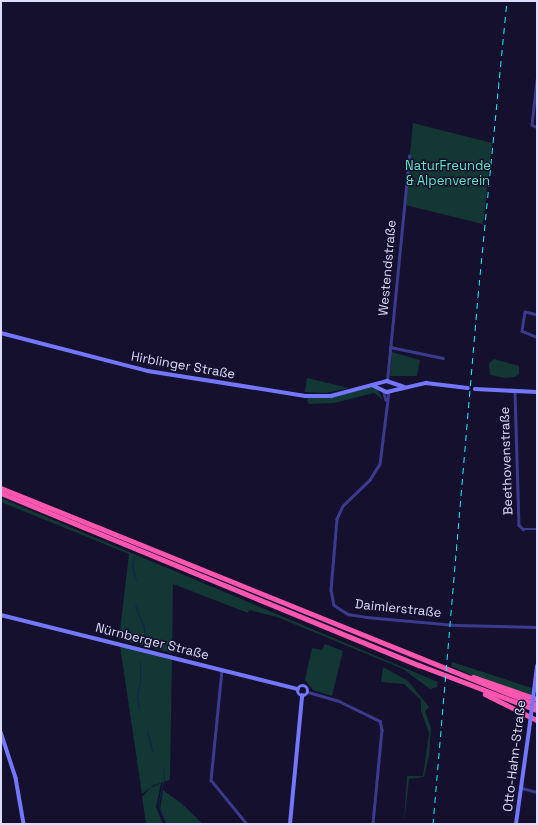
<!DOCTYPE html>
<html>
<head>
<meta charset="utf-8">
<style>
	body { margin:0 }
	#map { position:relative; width:538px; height:825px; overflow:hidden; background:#14102d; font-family:"Space Grotesk",sans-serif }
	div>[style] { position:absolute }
	.green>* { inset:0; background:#133734 }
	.stream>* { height:1px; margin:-0.5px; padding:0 0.5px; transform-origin:0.5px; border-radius:0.5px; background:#0b2851 }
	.street>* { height:2.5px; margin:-1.25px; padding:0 1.25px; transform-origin:1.25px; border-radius:1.25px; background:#3a3b8d }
	.secondary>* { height:3.5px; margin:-1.75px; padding:0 1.75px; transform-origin:1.75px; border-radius:1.75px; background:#7377ff }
	.secondary>.ring { margin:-1.75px; padding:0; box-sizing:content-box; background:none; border:3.5px solid #7377ff; border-radius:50% }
	.highway>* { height:4.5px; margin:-2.25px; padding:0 2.25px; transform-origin:2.25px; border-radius:2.25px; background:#ff57b0 }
	.rail>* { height:1px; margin-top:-0.5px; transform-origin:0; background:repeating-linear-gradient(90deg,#08f3ff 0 6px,transparent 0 11px) }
	.secondary-bridge>* { height:3.5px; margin:-1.75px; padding:0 1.75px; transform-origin:1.75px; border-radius:1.75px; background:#7377ff }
	span { translate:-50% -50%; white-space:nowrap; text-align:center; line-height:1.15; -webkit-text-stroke:3px #14102d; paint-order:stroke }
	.park-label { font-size:13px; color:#61e6be }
	.street-label { font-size:13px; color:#dedcff }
	.frame { position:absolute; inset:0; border:2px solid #dedcff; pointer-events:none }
</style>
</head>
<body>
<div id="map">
	<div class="green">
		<div style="clip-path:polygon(413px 123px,492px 143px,483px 224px,405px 205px)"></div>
		<div style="clip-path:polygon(392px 352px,420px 360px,417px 376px,390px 376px)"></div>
		<div style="clip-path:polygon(494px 359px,519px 366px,519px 374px,515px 377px,505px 378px,490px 375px,489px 363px)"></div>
		<div style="clip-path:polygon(307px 378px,349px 388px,326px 393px,305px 392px)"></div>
		<div style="clip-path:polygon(372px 387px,377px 388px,383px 400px,374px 393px,334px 403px,309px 404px,307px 401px,308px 398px,338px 396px)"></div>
		<div style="clip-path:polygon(1px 498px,438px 682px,437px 687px,430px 689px,403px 669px,277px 617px,249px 610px,248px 613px,173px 584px,172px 653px,119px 639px,129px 554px,1px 502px)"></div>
		<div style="clip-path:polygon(325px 644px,343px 651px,332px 696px,313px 690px,305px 680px,312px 648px,322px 650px)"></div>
		<div style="clip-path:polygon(120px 646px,172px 660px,170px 780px,154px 785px,142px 794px)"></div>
		<div style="clip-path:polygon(452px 662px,532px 688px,531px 695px,476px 677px,451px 666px)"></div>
		<div style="clip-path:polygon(383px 667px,408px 681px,429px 707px,425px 711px,431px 728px,429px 756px,424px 777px,409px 779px,404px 824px,407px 776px,423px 776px,429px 733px,421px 711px,421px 700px,404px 684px,381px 682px)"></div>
		<div style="clip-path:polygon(161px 783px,156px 807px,163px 824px,146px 824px,142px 797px,150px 788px)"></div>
		<div style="clip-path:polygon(163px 790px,181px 803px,203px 824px,167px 824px,160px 810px)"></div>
	</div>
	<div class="stream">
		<div style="left:134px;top:556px;width:11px;rotate:100deg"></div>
		<div style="left:132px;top:567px;width:13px;rotate:72deg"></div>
		<div style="left:135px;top:605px;width:24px;rotate:68deg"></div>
		<div style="left:144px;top:627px;width:7px;rotate:90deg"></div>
		<div style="left:139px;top:709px;width:13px;rotate:-99deg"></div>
		<div style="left:137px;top:696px;width:15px;rotate:-79deg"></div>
		<div style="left:140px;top:681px;width:20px;rotate:-90deg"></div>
		<div style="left:147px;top:731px;width:20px;rotate:75deg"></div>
		<div style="left:163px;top:768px;width:10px;rotate:84deg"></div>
		<div style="left:164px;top:778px;width:27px;rotate:103deg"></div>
		<div style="left:158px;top:804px;width:22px;rotate:68deg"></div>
	</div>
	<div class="street">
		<div style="left:537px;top:80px;width:45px;rotate:96.3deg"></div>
		<div style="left:532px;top:125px;width:5px;rotate:22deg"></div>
		<div style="left:537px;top:315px;width:12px;rotate:-166deg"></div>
		<div style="left:525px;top:312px;width:19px;rotate:99deg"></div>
		<div style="left:522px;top:331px;width:16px;rotate:22deg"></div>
		<div style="left:390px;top:347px;width:54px;rotate:11.7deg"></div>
		<div style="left:387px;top:381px;width:226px;rotate:-84.4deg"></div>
		<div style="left:383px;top:390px;width:10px;rotate:73deg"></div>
		<div style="left:389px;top:392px;width:73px;rotate:97.1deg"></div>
		<div style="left:380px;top:464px;width:19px;rotate:122deg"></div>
		<div style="left:370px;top:480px;width:37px;rotate:136deg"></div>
		<div style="left:343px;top:506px;width:14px;rotate:115deg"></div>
		<div style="left:337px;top:519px;width:71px;rotate:94.8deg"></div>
		<div style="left:331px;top:590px;width:15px;rotate:79deg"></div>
		<div style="left:334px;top:605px;width:17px;rotate:33deg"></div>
		<div style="left:348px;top:614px;width:18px;rotate:9deg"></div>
		<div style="left:366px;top:617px;width:89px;rotate:5.1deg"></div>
		<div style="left:455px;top:625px;width:82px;rotate:1.4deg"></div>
		<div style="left:515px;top:392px;width:133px;rotate:88.3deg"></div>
		<div style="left:519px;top:525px;width:6px;rotate:45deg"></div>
		<div style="left:523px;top:529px;width:14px"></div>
		<div style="left:222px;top:670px;width:111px;rotate:95.7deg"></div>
		<div style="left:211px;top:780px;width:57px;rotate:50.7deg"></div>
		<div style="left:308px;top:692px;width:32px;rotate:16deg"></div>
		<div style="left:339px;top:701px;width:46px;rotate:26deg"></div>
		<div style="left:380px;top:721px;width:9px;rotate:77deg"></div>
		<div style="left:382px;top:730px;width:94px;rotate:95.5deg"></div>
		<div style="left:522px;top:788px;width:16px;rotate:15deg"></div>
	</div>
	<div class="secondary">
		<div style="left:1px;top:333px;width:152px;rotate:14.5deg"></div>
		<div style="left:148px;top:371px;width:159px;rotate:9deg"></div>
		<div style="left:305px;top:396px;width:26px"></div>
		<div style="left:331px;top:396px;width:58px;rotate:-15deg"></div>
		<div style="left:387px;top:381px;width:18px;rotate:19deg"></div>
		<div style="left:374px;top:386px;width:14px;rotate:25deg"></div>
		<div style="left:387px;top:392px;width:40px;rotate:-13deg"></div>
		<div style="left:426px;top:383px;width:42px;rotate:6.8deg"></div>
		<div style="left:475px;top:389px;width:62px;rotate:2.8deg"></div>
		<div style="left:1px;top:615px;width:306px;rotate:14deg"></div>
		<div class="ring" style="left:297.5px;top:685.5px;width:7.5px;height:7.5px"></div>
		<div style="left:534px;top:691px;width:25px;rotate:-83deg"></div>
		<div style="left:1px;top:732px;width:48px;rotate:71.9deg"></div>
		<div style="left:16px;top:778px;width:47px;rotate:80.1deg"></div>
		<div style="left:290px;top:824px;width:129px;rotate:-84.6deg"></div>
		<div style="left:516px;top:824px;width:102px;rotate:-82.1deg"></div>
	</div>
	<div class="highway">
		<div style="left:1px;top:488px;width:578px;rotate:22.04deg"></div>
		<div style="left:1px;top:493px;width:452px;rotate:22.4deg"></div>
		<div style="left:419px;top:665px;width:126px;rotate:20.9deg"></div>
		<div style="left:473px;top:677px;width:68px;rotate:19deg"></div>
		<div style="left:485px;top:694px;width:58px;rotate:26.6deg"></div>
	</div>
	<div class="rail">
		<div style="left:433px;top:824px;width:530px;rotate:-85.13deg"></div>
		<div style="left:478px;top:296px;width:296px;rotate:-84.4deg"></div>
	</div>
	<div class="secondary-bridge">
		<div style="left:530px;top:723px;width:32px;rotate:-83deg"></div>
	</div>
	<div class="park-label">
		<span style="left:448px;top:174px">NaturFreunde<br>&amp; Alpenverein</span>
	</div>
	<div class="street-label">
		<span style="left:388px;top:268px;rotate:-85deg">Westendstraße</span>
		<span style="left:183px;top:366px;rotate:10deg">Hirblinger Straße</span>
		<span style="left:507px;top:461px;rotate:-92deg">Beethovenstraße</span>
		<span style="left:398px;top:609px;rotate:6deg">Daimlerstraße</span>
		<span style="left:152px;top:642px;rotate:14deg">Nürnberger Straße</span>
		<span style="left:515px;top:756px;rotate:-83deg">Otto-Hahn-Straße</span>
	</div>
	<div class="frame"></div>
</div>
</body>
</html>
